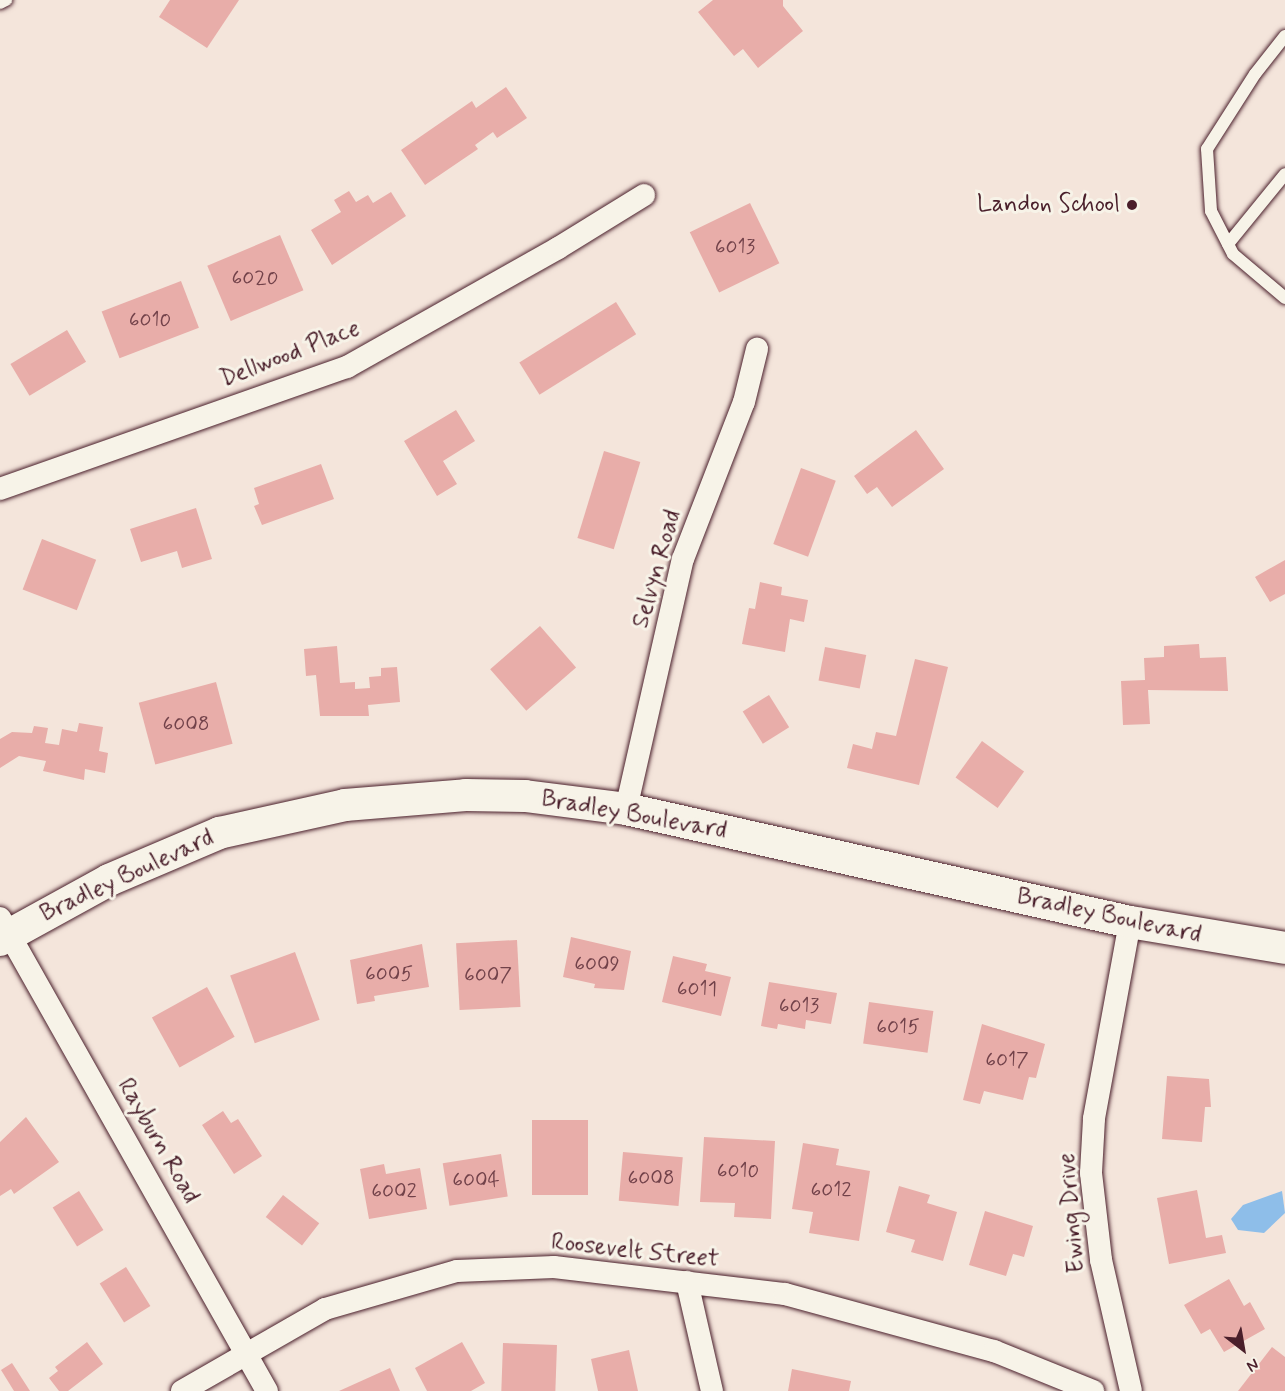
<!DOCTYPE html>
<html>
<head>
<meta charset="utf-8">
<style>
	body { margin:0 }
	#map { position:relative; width:1285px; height:1391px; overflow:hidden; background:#f4e5db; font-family:Mynerve,sans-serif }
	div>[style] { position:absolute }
	.water>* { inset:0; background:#8ebee9 }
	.building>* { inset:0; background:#e8ada9; transform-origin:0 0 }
	.roads { filter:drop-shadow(0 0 2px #4a1f2b) drop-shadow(0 0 2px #4a1f2b) }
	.service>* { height:12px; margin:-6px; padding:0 6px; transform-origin:6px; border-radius:6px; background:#f7f3e8 }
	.minor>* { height:22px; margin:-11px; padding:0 11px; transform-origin:11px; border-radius:11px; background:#f7f3e8 }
	.secondary>* { height:32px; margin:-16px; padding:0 16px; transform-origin:16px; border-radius:16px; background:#f7f3e8 }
	.dots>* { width:16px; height:16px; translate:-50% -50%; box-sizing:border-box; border:3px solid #f7f3e8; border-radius:50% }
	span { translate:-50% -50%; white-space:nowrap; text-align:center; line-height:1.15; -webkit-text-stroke:6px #f7f3e8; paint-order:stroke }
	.number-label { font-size:21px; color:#72424a }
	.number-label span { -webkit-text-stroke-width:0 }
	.poi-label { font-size:24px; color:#4a1f2b }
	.right { translate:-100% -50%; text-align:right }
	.street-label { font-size:24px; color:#4a1f2b }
	.north { position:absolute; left:1213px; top:1319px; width:60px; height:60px; -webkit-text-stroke:4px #f7f3e8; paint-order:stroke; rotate:149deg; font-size:16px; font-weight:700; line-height:24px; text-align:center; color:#4a1f2b }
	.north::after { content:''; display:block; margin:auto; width:21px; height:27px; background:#4a1f2b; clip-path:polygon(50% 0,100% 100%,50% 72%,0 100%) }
</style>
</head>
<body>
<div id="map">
	<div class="water">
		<div style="clip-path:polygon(1282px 1191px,1285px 1213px,1264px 1233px,1238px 1230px,1231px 1219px,1243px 1205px)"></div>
	</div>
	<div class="building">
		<div style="clip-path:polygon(170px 0,239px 0,207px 48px,159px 17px)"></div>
		<div style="clip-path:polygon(713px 0,783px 0,783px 6px,803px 31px,758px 68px,743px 49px,734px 56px,698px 12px)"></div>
		<div style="clip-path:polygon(506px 87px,527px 118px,497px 138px,493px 132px,475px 145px,478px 149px,425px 185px,401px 150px,472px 101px,476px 108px)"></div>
		<div style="clip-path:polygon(349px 191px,356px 202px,368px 195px,373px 203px,391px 192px,406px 216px,332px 265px,311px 230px,341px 212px,334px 200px)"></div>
		<div style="left:750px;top:203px;width:67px;height:67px;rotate:64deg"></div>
		<div style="left:280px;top:235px;width:60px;height:79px;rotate:67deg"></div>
		<div style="left:181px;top:281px;width:50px;height:85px;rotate:69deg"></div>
		<div style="left:616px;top:302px;width:38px;height:114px;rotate:58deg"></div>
		<div style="left:67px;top:330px;width:37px;height:66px;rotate:59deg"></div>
		<div style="clip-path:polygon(456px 410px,475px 441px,443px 461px,457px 484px,437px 496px,404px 441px)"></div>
		<div style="clip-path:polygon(916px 430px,944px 469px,892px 507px,877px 487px,867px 494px,854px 476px)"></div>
		<div style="left:604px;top:451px;width:38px;height:91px;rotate:17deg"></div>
		<div style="clip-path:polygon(321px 464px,334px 499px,262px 525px,254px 506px,259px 504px,254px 488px)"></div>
		<div style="left:801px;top:468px;width:37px;height:81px;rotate:20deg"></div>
		<div style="clip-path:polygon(196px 508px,212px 559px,182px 568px,177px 551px,141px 562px,130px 529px)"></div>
		<div style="left:42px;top:539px;width:58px;height:54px;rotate:21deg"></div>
		<div style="clip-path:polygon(1285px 560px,1285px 594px,1270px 602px,1255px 577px)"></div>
		<div style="clip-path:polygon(760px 582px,782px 587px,781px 595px,808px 600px,804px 622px,790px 619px,785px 652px,742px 644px,749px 608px,755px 609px)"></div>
		<div style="left:540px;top:626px;width:55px;height:66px;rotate:49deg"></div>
		<div style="clip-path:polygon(1199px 644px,1200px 658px,1226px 657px,1228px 691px,1148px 690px,1150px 724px,1123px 725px,1121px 681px,1145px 680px,1144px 658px,1164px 657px,1164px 646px)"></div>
		<div style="clip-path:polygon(337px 646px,340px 683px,355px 682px,355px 689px,370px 688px,369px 677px,381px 676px,381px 668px,397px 667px,400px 702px,368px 705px,369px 716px,320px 716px,316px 675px,306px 676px,304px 649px)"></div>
		<div style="left:825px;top:647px;width:42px;height:34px;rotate:11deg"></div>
		<div style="clip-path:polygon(915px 659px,948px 667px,919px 785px,847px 768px,853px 744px,872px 749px,876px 732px,896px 736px)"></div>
		<div style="left:216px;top:682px;width:64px;height:80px;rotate:75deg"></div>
		<div style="left:769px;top:695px;width:38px;height:31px;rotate:58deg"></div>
		<div style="clip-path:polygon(79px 723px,103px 727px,99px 751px,108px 753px,105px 773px,85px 769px,84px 780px,43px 771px,46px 761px,19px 756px,0 768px,0 739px,12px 732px,32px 733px,34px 726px,48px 728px,45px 743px,59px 745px,62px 729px,77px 732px)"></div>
		<div style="left:982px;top:741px;width:52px;height:45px;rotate:36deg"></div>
		<div style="clip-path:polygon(571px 937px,631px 951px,624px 990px,594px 988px,595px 984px,563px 977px)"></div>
		<div style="left:517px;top:940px;width:67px;height:61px;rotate:87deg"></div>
		<div style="clip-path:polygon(422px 944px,429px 987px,374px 996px,375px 1001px,357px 1004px,350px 960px)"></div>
		<div style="left:295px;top:952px;width:72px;height:69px;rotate:70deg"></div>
		<div style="clip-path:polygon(673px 956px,707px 964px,705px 971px,731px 977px,721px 1016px,662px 1002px)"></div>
		<div style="clip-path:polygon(769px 982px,837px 993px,831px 1024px,806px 1020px,805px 1029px,778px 1024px,777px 1029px,761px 1026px)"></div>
		<div style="left:207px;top:987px;width:57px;height:63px;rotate:61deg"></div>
		<div style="left:869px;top:1002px;width:65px;height:42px;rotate:8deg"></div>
		<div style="clip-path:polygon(982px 1024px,1045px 1044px,1036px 1078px,1029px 1077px,1023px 1100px,984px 1091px,980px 1104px,963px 1100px)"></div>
		<div style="clip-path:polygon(1167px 1076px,1209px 1079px,1211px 1107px,1205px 1107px,1202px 1142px,1162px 1139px)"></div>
		<div style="clip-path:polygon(223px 1111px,231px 1123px,238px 1119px,262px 1156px,234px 1174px,202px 1125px)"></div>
		<div style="clip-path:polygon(26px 1117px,59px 1162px,14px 1194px,11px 1189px,0 1196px,0 1142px)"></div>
		<div style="left:532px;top:1120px;width:56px;height:75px"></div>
		<div style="clip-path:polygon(704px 1137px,775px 1141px,771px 1219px,734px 1217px,735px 1203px,700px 1202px)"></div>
		<div style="clip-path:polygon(803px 1143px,839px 1149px,836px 1165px,870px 1171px,859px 1241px,809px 1233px,813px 1212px,792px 1209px)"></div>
		<div style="left:623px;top:1152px;width:60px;height:49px;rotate:5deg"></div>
		<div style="left:501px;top:1154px;width:43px;height:59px;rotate:81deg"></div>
		<div style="clip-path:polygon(384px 1164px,386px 1174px,420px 1168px,427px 1209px,369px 1219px,360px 1169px)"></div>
		<div style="clip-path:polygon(899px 1186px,930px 1195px,927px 1203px,957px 1212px,943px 1261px,911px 1252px,915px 1240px,886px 1232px)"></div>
		<div style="clip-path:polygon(1197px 1190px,1206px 1238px,1222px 1235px,1226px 1253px,1169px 1264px,1157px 1198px)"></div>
		<div style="left:79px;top:1191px;width:46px;height:31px;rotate:58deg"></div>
		<div style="left:283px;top:1195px;width:46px;height:28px;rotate:38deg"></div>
		<div style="clip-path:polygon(985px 1211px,1033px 1226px,1024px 1257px,1013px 1254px,1006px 1276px,969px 1265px)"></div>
		<div style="left:126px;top:1267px;width:46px;height:31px;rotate:58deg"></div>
		<div style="clip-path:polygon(1229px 1279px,1244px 1306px,1250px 1302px,1265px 1329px,1224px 1352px,1210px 1329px,1201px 1334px,1184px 1305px)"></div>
		<div style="clip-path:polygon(87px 1342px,103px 1364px,68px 1391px,59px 1391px,49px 1378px,58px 1371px,55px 1367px)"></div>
		<div style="clip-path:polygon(462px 1342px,485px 1383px,471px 1391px,427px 1391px,415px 1368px)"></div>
		<div style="left:503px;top:1343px;width:54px;height:48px;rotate:2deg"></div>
		<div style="clip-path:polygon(1272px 1347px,1285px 1357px,1285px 1391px,1238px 1391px)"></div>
		<div style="clip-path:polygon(629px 1350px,638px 1391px,598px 1391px,591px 1359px)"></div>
		<div style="clip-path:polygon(12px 1363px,30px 1391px,14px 1391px,1px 1370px)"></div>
		<div style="clip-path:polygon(390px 1368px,400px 1391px,339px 1391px)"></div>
		<div style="clip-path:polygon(792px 1369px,851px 1381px,849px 1391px,788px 1391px)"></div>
	</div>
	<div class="roads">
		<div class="service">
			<div style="left:0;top:3px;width:7px;rotate:-27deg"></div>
			<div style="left:1285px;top:36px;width:48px;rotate:128.3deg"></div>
			<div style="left:1255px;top:74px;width:89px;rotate:122.6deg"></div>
			<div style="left:1207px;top:149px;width:62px;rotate:86.3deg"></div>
			<div style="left:1211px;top:211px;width:48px;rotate:62.9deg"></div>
			<div style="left:1233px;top:254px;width:68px;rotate:40.2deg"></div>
			<div style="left:1228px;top:244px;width:90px;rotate:-50.8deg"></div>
		</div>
		<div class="minor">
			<div style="left:0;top:489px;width:368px;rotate:-19.4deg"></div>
			<div style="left:347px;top:367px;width:242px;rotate:-29.4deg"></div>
			<div style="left:558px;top:248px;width:101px;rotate:-31.6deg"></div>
			<div style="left:626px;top:809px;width:256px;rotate:-77.2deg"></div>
			<div style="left:683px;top:559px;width:168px;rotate:-68.8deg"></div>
			<div style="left:744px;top:402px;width:55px;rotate:-76.2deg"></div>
			<div style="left:0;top:918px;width:543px;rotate:60.56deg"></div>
			<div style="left:1130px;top:922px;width:200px;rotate:100.4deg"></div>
			<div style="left:1094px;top:1119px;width:54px;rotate:93.2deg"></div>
			<div style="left:1091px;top:1173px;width:88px;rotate:83.4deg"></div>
			<div style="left:1101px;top:1260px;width:134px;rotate:77.1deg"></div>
			<div style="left:687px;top:1282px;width:112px;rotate:77.1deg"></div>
			<div style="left:182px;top:1391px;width:165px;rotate:-29.8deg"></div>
			<div style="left:325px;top:1309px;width:137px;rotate:-16.1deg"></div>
			<div style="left:457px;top:1271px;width:97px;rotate:-2.4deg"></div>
			<div style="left:554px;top:1267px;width:233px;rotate:6.7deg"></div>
			<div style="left:785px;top:1294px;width:217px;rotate:15.3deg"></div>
			<div style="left:994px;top:1351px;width:107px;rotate:22deg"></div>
		</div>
		<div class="secondary">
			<div style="left:0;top:940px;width:124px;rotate:-28.8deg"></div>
			<div style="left:109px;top:880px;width:120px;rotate:-23.1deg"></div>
			<div style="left:219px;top:833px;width:129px;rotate:-12.5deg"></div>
			<div style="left:345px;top:805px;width:121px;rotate:-4.7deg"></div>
			<div style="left:466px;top:795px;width:59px;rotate:1deg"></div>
			<div style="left:525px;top:796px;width:102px;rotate:7.3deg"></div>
			<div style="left:626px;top:809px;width:517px;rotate:12.64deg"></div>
			<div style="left:1130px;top:922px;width:157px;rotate:9.5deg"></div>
		</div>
	</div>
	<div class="dots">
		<div style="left:1132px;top:205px;background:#4a1f2b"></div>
	</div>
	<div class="number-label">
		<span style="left:735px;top:247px">6013</span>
		<span style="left:255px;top:278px">6020</span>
		<span style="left:150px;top:320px">6010</span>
		<span style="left:186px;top:724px">6008</span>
		<span style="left:597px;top:964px">6009</span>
		<span style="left:389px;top:974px">6005</span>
		<span style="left:488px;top:975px">6007</span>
		<span style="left:697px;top:989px">6011</span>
		<span style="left:799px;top:1006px">6013</span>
		<span style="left:898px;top:1027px">6015</span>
		<span style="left:1007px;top:1060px">6017</span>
		<span style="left:738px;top:1171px">6010</span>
		<span style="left:651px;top:1178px">6008</span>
		<span style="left:476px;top:1180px">6004</span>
		<span style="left:831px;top:1190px">6012</span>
		<span style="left:394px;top:1191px">6002</span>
	</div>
	<div class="poi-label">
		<span class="right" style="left:1120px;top:205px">Landon School</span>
	</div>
	<div class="street-label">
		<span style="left:290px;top:354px;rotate:-21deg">Dellwood Place</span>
		<span style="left:657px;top:569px;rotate:-74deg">Selvyn Road</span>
		<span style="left:634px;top:815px;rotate:10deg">Bradley Boulevard</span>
		<span style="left:127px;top:876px;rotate:-25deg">Bradley Boulevard</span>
		<span style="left:1109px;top:916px;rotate:12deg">Bradley Boulevard</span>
		<span style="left:158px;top:1141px;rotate:60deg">Rayburn Road</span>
		<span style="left:1072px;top:1213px;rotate:-95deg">Ewing Drive</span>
		<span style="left:635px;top:1251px;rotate:6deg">Roosevelt Street</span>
	</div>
	<div class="north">N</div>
</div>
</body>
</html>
